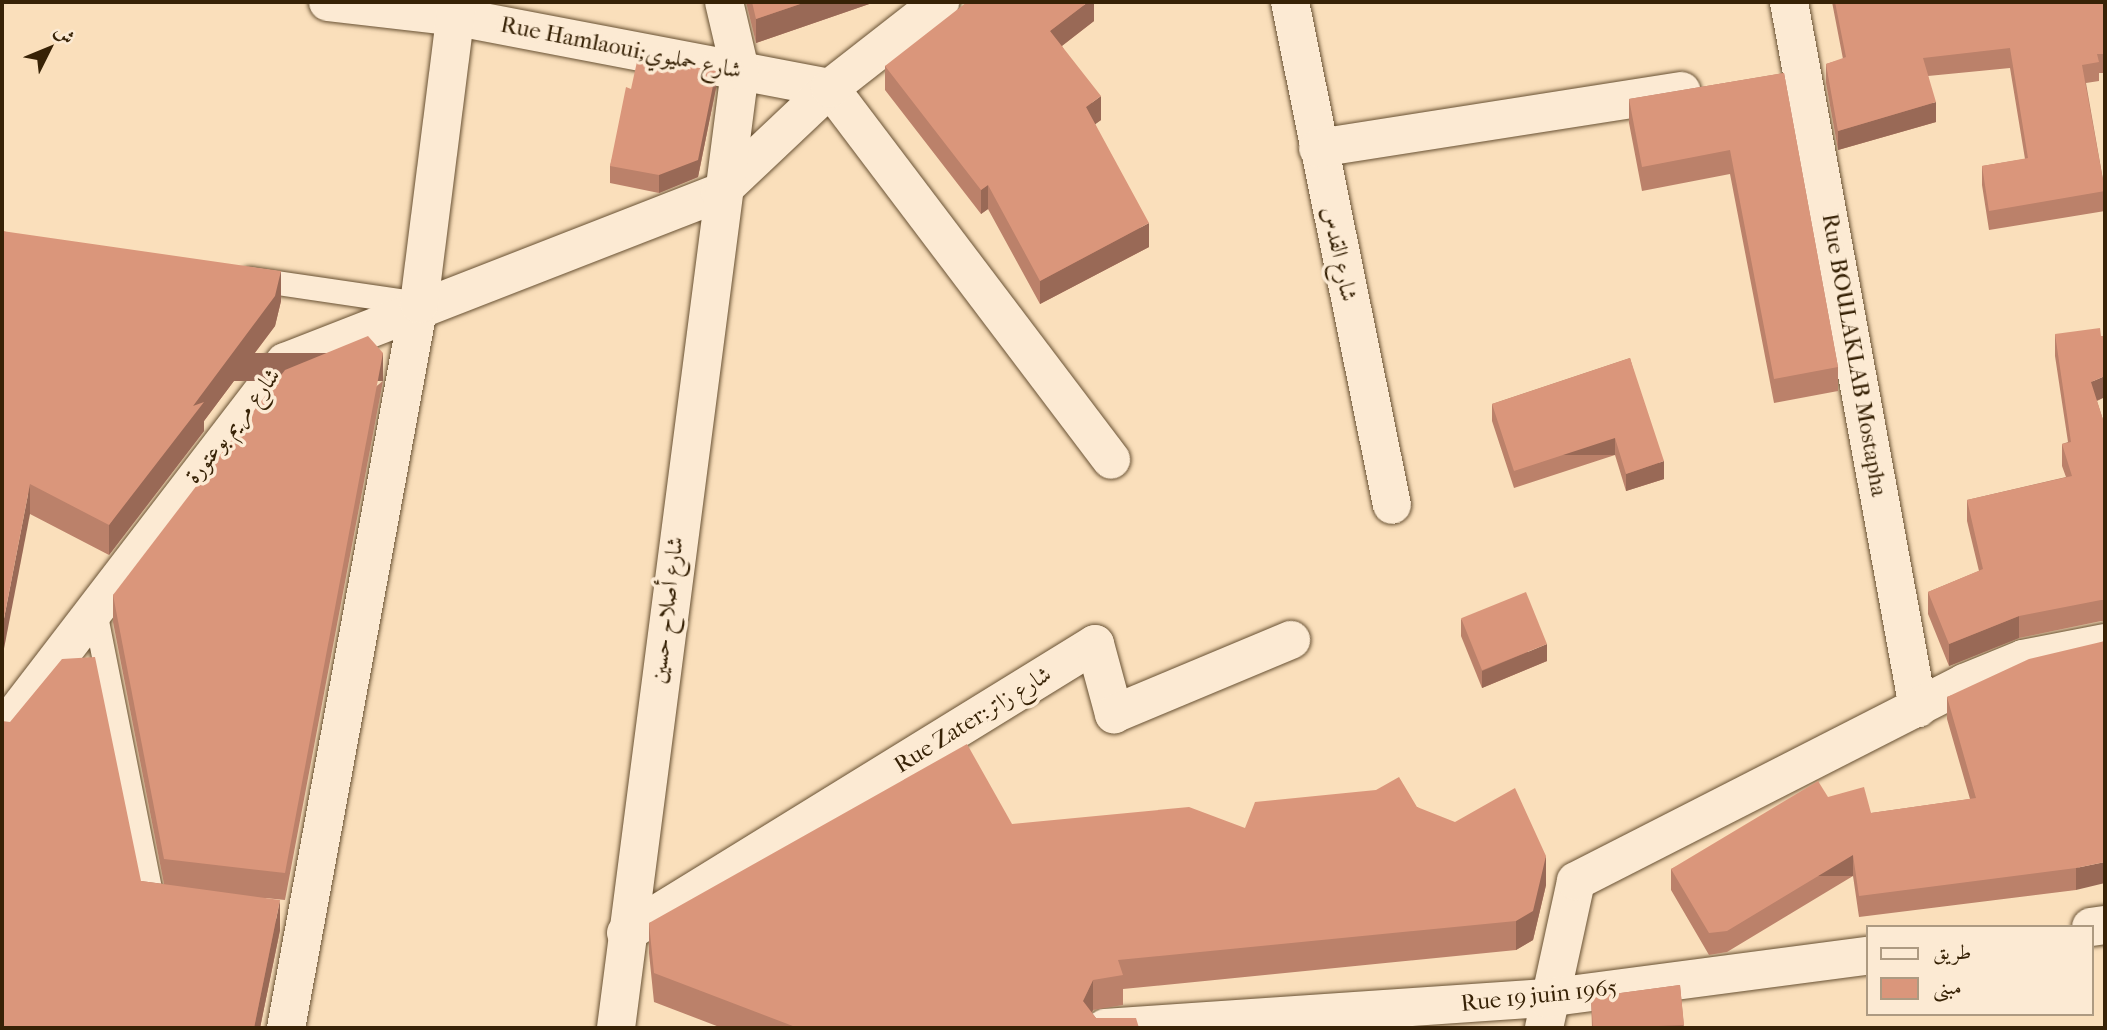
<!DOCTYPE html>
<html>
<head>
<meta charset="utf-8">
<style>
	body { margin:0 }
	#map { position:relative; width:2107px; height:1030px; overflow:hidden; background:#fadfbb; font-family:"IM FELL French Canon",Amiri,serif }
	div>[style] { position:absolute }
	.roads { filter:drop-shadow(0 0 2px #685133) drop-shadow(0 0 2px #685133) }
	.service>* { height:24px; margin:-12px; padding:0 12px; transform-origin:12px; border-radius:12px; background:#fcead3 }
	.minor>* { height:38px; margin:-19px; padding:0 19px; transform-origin:19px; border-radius:19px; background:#fcead3 }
	.tertiary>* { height:38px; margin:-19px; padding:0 19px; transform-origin:19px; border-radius:19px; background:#fcead3 }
	.wall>* { inset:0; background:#bb816a }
	.shaded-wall>* { inset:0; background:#996956; transform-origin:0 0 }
	.building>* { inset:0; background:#da967b; transform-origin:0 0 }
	span { translate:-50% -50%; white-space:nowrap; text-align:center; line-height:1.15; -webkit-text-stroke:7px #fcead3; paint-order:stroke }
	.street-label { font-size:23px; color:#372206 }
	.frame { position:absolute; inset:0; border:4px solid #372206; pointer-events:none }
	.legend { position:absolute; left:1866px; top:925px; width:228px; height:91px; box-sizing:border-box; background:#fcead3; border:2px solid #ad9a81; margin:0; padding:9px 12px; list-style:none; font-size:21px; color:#372206 }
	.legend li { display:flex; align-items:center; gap:14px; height:35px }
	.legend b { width:35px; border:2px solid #ad9a81 }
	.north { position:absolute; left:14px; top:14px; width:70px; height:70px; -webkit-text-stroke:5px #fcead3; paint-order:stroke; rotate:47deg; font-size:19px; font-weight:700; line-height:28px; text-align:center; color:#372206 }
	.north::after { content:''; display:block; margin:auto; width:24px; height:32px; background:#372206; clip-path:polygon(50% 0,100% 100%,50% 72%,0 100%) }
</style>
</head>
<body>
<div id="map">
	<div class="roads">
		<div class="service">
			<div style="left:250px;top:279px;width:171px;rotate:8.4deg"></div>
			<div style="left:94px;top:606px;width:300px;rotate:78.8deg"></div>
			<div style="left:152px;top:900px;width:15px;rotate:4deg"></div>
		</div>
		<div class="minor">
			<div style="left:328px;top:2px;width:130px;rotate:6.6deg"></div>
			<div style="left:457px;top:17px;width:380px;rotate:10.8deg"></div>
			<div style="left:830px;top:88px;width:466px;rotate:52.9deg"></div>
			<div style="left:1290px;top:2px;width:513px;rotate:78.54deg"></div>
			<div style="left:1789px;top:2px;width:718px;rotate:79.65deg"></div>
			<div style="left:1318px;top:148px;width:368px;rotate:-8.9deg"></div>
			<div style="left:2px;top:731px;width:465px;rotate:-52.5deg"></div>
			<div style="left:285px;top:362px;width:467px;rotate:-21.3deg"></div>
			<div style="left:720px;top:192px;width:151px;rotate:-43.4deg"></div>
			<div style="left:830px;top:88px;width:140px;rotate:-38deg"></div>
			<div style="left:626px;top:933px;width:551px;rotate:-31.64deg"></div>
			<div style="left:1095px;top:644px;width:73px;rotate:74.8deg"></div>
			<div style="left:1114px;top:714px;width:192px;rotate:-22.7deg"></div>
			<div style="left:286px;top:1028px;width:736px;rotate:-79.59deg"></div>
			<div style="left:419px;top:304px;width:304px;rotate:-82.8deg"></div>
			<div style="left:616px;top:1028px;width:966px;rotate:-82.62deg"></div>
			<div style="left:740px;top:70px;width:70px;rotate:-103.2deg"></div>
			<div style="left:1544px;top:1028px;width:150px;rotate:-77.7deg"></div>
			<div style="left:1576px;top:881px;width:436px;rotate:-27deg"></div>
			<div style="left:1964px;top:683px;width:64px;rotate:-22.1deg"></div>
			<div style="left:2023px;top:659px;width:84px;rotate:-11deg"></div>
		</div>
		<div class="tertiary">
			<div style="left:2091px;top:927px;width:14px;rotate:-8deg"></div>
			<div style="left:1105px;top:1028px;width:442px;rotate:-3.9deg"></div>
			<div style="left:1546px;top:998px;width:324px;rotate:-7.5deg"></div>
		</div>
	</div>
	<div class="wall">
		<div style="clip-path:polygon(746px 2px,875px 2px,756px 43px)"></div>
		<div style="clip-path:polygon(1094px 2px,1094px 21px,1062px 46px,1101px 120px,1095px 124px,1149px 247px,1040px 304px,988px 209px,981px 214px,885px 90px,885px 66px)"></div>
		<div style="clip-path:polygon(1832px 2px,2105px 2px,2105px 73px,2099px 73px,2099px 81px,2086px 83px,2105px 191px,2105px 211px,1989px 230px,1982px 185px,1982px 166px,2025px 159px,2010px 68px,1928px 76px,1936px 122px,1838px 150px,1826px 83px,1826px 64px,1843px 59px)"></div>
		<div style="clip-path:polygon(1784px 73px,1838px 367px,1838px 391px,1774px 403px,1730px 174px,1642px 191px,1629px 123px,1629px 99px)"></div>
		<div style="clip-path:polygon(716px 88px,698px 177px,659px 193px,610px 183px,610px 166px,631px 89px)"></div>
		<div style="clip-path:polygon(2px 231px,281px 301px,275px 326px,204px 421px,204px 431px,109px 555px,30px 514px)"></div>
		<div style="clip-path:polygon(2055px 334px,2105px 397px,2097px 401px,2105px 426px,2105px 622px,2101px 621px,2019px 638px,1949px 666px,1928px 614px,1928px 592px,1979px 571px,1967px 521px,1967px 500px,2066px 477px,2062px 466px,2062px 444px,2068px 442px,2055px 356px)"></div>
		<div style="clip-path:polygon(1630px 358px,1664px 479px,1626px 491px,1615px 455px,1514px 488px,1492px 421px,1492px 404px)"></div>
		<div style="clip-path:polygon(383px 381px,285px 900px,265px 898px,280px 930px,260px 1028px,2px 1028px,141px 881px,164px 884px,113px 622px,113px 595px)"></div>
		<div style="clip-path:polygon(1461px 619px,1547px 661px,1482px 688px,1461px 636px)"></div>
		<div style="clip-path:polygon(2105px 641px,2076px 890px,1859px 917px,1853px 876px,1727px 952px,1709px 955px,1671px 890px,1671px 869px,1828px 797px,1871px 813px,1970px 799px,1947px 719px,1947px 697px)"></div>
		<div style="clip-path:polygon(1417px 807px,1546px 885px,1533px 940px,1516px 950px,1123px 989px,1123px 1005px,1093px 1010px,1092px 1013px,1096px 1018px,1139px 1028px,722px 1028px,654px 1002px,649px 953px,649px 923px,1012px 824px,1245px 828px)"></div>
		<div style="clip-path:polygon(1680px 985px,1684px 1028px,1592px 1028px,1591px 997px)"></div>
	</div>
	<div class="shaded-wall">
		<div style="clip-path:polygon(806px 2px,875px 2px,756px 43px,756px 19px)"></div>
		<div style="clip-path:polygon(1088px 2px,1094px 2px,1094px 21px,1050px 55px,1050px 31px)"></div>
		<div style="clip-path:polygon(716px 71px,716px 88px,698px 177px,659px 193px,659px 175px)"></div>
		<div style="clip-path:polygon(1101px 96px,1101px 120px,1086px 131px,1086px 107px)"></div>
		<div style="clip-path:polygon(1936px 102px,1936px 122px,1838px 150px,1838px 131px)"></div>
		<div style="clip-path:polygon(988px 185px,988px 209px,981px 214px,981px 190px)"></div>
		<div style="clip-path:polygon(1149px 223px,1149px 247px,1040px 304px,1040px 281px)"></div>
		<div style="clip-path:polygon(281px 271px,281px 301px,275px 326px,204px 421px,204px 431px,109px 555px,109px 525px,193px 406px)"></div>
		<div style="left:383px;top:353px;width:28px;height:529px;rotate:90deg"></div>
		<div style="clip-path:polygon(2105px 376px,2105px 397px,2091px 403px,2091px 382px)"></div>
		<div style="left:1615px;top:438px;width:17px;height:106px;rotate:90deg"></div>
		<div style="clip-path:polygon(1664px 461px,1664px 479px,1626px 491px,1626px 474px)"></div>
		<div style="clip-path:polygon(30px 484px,30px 514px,2px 659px,2px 629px)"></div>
		<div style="clip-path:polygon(2019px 616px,2019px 638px,1949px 666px,1949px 644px)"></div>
		<div style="clip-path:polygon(1547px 644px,1547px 661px,1482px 688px,1482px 671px)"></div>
		<div style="left:1853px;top:855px;width:21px;height:147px;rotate:90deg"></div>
		<div style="clip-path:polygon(1546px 856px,1546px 885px,1533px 940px,1516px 950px,1516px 921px)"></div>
		<div style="clip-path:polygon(2105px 862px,2105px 883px,2076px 890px,2076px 868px)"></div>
		<div style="clip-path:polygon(280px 900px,280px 930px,260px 1028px,254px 1028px)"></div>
		<div style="clip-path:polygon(1093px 980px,1093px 1010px,1084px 1028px,1083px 1001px)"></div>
	</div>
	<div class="building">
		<div style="clip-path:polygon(752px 2px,806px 2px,756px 19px)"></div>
		<div style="clip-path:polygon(967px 2px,1088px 2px,1050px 31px,1101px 96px,1086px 107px,1149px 223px,1040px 281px,988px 185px,981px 190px,885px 66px)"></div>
		<div style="clip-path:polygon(1835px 2px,2105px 2px,2105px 54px,2097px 54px,2099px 62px,2082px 65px,2105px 191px,1989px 211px,1982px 166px,2028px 158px,2010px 48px,1923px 58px,1936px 102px,1838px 131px,1826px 64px,1846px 57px)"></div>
		<div style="clip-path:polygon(638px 57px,716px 71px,698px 160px,659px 175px,610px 166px,626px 87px,631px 89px)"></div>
		<div style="clip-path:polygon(1784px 73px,1838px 367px,1774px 379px,1730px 150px,1642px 167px,1629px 99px)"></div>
		<div style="clip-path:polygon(2px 231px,281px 271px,275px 296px,193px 406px,204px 402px,109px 525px,30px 484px,2px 629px)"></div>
		<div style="clip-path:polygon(2100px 328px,2101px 336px,2105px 336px,2105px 376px,2091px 382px,2105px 426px,2105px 600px,2101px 600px,2019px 616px,1949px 644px,1928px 592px,1983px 569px,1967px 500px,2072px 476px,2062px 444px,2071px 442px,2055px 334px)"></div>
		<div style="clip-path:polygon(368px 336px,383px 353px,285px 873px,164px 859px,113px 595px,285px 370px)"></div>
		<div style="clip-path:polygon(1630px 358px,1664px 461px,1626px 474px,1615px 438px,1514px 471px,1492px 404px)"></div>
		<div style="left:1526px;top:592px;width:56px;height:70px;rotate:68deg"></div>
		<div style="clip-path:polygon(2105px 641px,2105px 862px,2076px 868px,1859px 896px,1853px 855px,1727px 931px,1709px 933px,1671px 869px,1818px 781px,1828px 797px,1864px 787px,1871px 813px,1976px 798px,1947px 697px,2029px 659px)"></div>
		<div style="clip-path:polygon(95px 657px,141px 881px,280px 900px,254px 1028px,2px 1028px,2px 721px,10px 722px,62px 659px)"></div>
		<div style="clip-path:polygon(967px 744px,1012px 824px,1189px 807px,1245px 828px,1255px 802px,1376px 790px,1399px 777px,1417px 807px,1455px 822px,1515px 788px,1546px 856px,1533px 911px,1516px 921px,1118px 960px,1123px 975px,1093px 980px,1083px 1001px,1096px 1018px,1136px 1018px,1139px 1028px,798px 1028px,654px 973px,649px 923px)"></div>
		<div style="clip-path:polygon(1680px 985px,1684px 1025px,1658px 1026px,1658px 1028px,1593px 1028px,1591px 997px)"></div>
	</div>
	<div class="street-label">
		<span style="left:621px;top:48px;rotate:11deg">Rue Hamlaoui;شارع حمليوي</span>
		<span style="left:1339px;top:254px;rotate:78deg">شارع القدس</span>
		<span style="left:1854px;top:355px;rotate:80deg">Rue BOULAKLAB Mostapha</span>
		<span style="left:233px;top:426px;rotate:-52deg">شارع مريم بوعتورة</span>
		<span style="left:667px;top:610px;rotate:-83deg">شارع أصلاح حسين</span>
		<span style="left:973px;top:720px;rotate:-32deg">Rue Zater;شارع زاتر</span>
		<span style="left:1539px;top:996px;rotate:-6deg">Rue 19 juin 1965</span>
	</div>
	<div class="frame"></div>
	<ul class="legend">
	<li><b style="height:9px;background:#fcead3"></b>طريق</li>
	<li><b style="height:19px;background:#da967b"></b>مبنى</li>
	</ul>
	<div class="north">ش</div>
</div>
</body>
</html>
